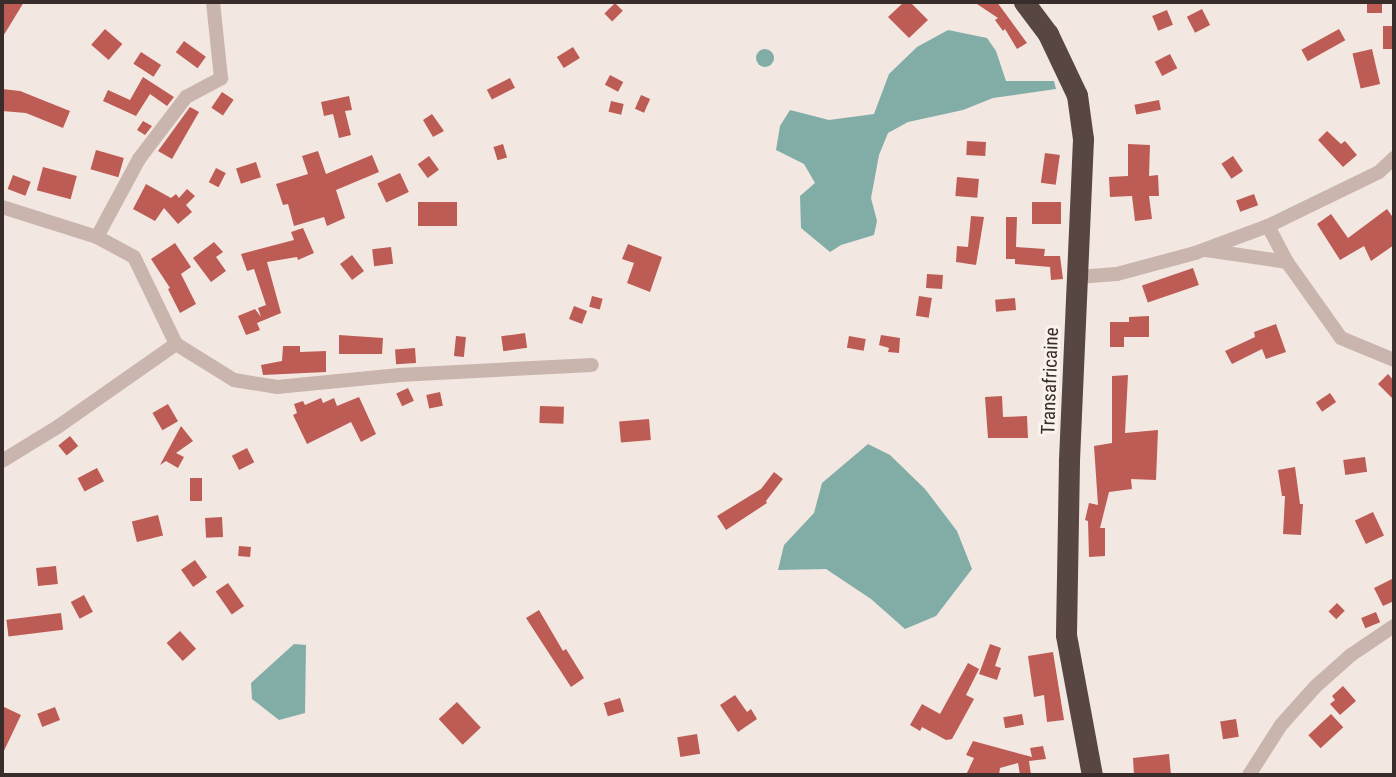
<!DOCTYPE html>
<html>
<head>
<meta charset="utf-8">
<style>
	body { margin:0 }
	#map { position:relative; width:1396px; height:777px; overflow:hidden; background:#f2e7e1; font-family:"Roboto Condensed",sans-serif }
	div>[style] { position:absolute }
	.water>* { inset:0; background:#82ada7 }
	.round { border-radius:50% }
	.building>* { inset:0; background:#bd5c54; transform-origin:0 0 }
	.minor>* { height:14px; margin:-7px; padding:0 7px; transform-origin:7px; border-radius:7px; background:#c9b5ad }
	.highway>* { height:21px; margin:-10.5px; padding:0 10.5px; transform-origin:10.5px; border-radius:10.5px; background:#584643 }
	span { translate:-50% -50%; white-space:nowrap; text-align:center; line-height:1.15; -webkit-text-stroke:6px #f9f2ed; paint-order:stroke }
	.street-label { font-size:19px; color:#382d2b }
	.frame { position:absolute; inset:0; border:4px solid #382d2b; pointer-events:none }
</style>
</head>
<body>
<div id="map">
	<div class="water">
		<div style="clip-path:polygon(948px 30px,987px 38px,996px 51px,1006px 81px,1054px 81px,1056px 89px,993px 98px,963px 110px,908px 122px,888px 133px,879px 155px,871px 198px,877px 221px,874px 235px,841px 245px,830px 252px,801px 228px,800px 196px,815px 183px,804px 164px,776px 150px,780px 126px,790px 110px,829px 120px,874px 114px,889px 74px,917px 47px)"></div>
		<div class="round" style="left:756px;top:49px;width:18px;height:18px"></div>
		<div style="clip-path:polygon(868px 444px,890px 455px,925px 489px,957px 531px,972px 569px,936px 616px,905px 629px,871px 599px,826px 569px,778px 570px,784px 545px,814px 513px,822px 483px)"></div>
		<div style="clip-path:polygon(294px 644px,306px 645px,305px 713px,279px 720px,252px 699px,251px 683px)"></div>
	</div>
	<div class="building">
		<div style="clip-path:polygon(2px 2px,24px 2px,2px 38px)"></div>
		<div style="clip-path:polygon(904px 2px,910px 2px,928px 20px,909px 38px,888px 17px)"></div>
		<div style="clip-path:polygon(974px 2px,997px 2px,1027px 43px,1017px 49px,1005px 29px,1003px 31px,995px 20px,998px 18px)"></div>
		<div style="left:1367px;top:2px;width:15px;height:11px"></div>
		<div style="left:615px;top:3px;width:11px;height:15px;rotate:45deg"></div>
		<div style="left:1202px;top:9px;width:18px;height:17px;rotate:63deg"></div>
		<div style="left:1167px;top:10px;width:16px;height:16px;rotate:68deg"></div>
		<div style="left:1383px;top:26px;width:11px;height:23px"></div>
		<div style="left:105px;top:29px;width:23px;height:21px;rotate:41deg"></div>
		<div style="left:1339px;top:29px;width:13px;height:43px;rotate:61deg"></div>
		<div style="left:184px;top:41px;width:27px;height:14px;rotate:36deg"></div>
		<div style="left:573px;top:47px;width:13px;height:19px;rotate:58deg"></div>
		<div style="left:1372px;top:49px;width:36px;height:20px;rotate:77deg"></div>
		<div style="left:141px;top:52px;width:24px;height:14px;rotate:33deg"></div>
		<div style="left:1170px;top:54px;width:16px;height:17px;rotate:63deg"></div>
		<div style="left:610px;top:75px;width:15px;height:11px;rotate:28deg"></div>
		<div style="clip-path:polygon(143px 77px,174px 97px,167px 106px,150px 94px,136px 116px,103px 101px,108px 90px,130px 100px)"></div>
		<div style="left:510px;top:78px;width:11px;height:26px;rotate:63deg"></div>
		<div style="clip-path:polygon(2px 89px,20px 91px,70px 111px,63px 128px,26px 113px,2px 111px)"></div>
		<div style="left:222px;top:92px;width:14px;height:19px;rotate:34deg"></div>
		<div style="left:641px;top:95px;width:10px;height:15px;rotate:24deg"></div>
		<div style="clip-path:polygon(349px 96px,352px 110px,345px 111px,351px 135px,339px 138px,333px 114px,324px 116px,321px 102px)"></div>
		<div style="left:1159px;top:100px;width:10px;height:25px;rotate:79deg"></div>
		<div style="left:611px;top:101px;width:13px;height:11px;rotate:13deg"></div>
		<div style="clip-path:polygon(190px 107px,199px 112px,172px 159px,158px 151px)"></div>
		<div style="clip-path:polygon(432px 114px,444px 131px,433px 137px,423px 120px)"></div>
		<div style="clip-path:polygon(143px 121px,152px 126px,145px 135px,137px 130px)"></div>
		<div style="clip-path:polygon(1327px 131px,1341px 144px,1345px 141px,1357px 155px,1343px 167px,1318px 140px)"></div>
		<div style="left:967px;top:141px;width:19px;height:14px;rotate:3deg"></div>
		<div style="left:503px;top:144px;width:14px;height:10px;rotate:73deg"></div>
		<div style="clip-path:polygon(1128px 144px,1150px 145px,1149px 176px,1158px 175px,1159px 196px,1149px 196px,1152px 219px,1135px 221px,1132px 196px,1110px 197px,1109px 177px,1128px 176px)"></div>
		<div style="left:96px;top:150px;width:29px;height:20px;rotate:16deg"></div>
		<div style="clip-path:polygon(318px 151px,326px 174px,372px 155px,379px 172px,336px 190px,345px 218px,327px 226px,324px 217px,294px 226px,288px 204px,283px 205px,276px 184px,308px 174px,302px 156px)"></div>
		<div style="left:1045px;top:153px;width:15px;height:30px;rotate:8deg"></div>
		<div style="left:429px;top:156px;width:17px;height:14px;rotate:54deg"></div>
		<div style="left:1233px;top:156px;width:18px;height:14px;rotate:56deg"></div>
		<div style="left:256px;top:162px;width:16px;height:21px;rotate:72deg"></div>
		<div style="left:43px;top:167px;width:35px;height:24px;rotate:15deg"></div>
		<div style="left:216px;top:168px;width:11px;height:16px;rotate:27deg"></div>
		<div style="left:400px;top:173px;width:21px;height:25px;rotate:65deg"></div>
		<div style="left:13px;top:175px;width:19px;height:15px;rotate:21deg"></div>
		<div style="left:957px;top:177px;width:22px;height:19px;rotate:5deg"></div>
		<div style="clip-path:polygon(146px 184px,171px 198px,176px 194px,179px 198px,187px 189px,195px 196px,186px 205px,192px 212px,178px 224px,164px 208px,155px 221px,133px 209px)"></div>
		<div style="left:1254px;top:194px;width:12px;height:19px;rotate:70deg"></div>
		<div style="left:418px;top:202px;width:39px;height:24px"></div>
		<div style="left:1032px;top:202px;width:29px;height:22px"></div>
		<div style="clip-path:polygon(1387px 209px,1394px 219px,1394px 245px,1371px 261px,1364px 246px,1340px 260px,1317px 224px,1331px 214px,1348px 238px)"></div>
		<div style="clip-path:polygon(971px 216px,984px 217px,976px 265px,956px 262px,957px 246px,968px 247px)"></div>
		<div style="clip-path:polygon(1006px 217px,1017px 217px,1016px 247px,1045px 249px,1044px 256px,1060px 256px,1063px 279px,1051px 280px,1050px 267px,1015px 264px,1015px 259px,1006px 259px)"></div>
		<div style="clip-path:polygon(303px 228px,314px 253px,298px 260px,297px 257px,267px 262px,281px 313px,257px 323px,260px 330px,246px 335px,238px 316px,255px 309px,261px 317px,258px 308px,266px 305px,254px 269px,247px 271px,241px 254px,294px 240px,291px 232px)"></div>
		<div style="clip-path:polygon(214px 242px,223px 252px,216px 257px,226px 271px,211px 282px,193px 258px)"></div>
		<div style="clip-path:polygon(175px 243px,191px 267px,181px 274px,196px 304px,180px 313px,168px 289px,170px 288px,151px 259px)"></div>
		<div style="clip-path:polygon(628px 244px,662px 257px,650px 292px,627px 283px,634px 263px,622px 259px)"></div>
		<div style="left:391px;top:247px;width:17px;height:19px;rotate:83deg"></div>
		<div style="left:352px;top:255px;width:20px;height:15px;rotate:53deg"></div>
		<div style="left:1193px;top:268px;width:18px;height:54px;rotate:71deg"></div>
		<div style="left:927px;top:274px;width:16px;height:14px;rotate:4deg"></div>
		<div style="left:592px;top:296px;width:11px;height:11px;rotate:15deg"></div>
		<div style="left:919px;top:296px;width:13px;height:20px;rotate:9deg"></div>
		<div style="left:1015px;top:298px;width:12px;height:20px;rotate:85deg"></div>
		<div style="left:574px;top:306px;width:14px;height:14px;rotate:21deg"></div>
		<div style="clip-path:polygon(1149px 316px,1149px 337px,1124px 337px,1124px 347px,1110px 347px,1110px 322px,1129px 322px,1129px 317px)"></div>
		<div style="clip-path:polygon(1276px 324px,1286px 352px,1266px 359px,1262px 349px,1232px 364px,1225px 351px,1255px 337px,1254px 332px)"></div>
		<div style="left:525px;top:333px;width:15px;height:24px;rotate:82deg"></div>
		<div style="clip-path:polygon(339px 335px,383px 338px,382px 354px,339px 354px)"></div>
		<div style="clip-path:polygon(881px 335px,900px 338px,899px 353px,888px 352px,889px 348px,879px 345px)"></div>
		<div style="left:456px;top:336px;width:10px;height:20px;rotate:6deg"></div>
		<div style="left:849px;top:336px;width:17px;height:12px;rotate:10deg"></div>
		<div style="clip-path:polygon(283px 346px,300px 346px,300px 352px,326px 351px,326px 372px,263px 375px,261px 365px,282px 361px)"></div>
		<div style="left:415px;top:348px;width:15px;height:20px;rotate:86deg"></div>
		<div style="clip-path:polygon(1388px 374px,1394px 381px,1394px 400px,1378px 384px)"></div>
		<div style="clip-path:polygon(1128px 375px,1125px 433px,1158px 430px,1156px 480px,1131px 479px,1132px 489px,1109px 492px,1100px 528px,1105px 528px,1105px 556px,1089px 557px,1088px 521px,1085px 520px,1089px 503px,1098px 505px,1094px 446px,1112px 443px,1112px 376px)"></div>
		<div style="left:408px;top:388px;width:14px;height:13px;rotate:65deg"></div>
		<div style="left:440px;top:392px;width:14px;height:14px;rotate:78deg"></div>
		<div style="left:1330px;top:393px;width:11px;height:17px;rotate:56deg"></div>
		<div style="clip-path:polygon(1002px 396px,1003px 417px,1027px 416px,1028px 438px,988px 438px,985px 397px)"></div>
		<div style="clip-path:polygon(359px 397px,376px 434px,361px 442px,351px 422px,307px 444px,293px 415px,297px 413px,294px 404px,303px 401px,305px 405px,321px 398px,323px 403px,334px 398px,337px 406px)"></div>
		<div style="left:168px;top:404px;width:20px;height:18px;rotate:60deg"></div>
		<div style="left:540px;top:406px;width:24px;height:17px;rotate:2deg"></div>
		<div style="left:649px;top:419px;width:21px;height:30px;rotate:85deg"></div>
		<div style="clip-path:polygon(181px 426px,193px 441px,176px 453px,184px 457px,178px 468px,166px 461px,160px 465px)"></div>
		<div style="left:70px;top:436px;width:13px;height:15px;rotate:51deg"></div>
		<div style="left:247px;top:448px;width:16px;height:17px;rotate:63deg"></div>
		<div style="left:1365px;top:457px;width:15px;height:22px;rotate:82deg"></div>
		<div style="clip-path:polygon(1295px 467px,1300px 504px,1303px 504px,1301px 535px,1283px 534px,1285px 496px,1282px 496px,1278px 470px)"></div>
		<div style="left:97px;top:468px;width:15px;height:22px;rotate:62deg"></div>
		<div style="clip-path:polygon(774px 472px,783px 479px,766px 501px,767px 503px,726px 530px,717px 516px,761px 489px)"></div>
		<div style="left:202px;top:478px;width:23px;height:12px;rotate:90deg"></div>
		<div style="left:1373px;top:512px;width:26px;height:20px;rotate:65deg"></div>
		<div style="left:158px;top:515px;width:21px;height:27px;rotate:76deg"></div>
		<div style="left:222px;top:517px;width:20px;height:17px;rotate:87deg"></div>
		<div style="left:239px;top:546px;width:12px;height:10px;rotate:5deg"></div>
		<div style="left:195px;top:560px;width:21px;height:17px;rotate:55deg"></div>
		<div style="left:56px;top:566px;width:18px;height:20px;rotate:84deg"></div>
		<div style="clip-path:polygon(1394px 578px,1394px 601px,1383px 606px,1374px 588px)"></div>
		<div style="left:228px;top:583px;width:28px;height:15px;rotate:55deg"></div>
		<div style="left:84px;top:595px;width:19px;height:15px;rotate:62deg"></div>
		<div style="left:1337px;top:603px;width:11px;height:12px;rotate:45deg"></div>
		<div style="clip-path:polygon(539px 610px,563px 651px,566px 649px,584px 678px,571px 687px,526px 618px)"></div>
		<div style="left:1376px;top:612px;width:11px;height:16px;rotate:68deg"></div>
		<div style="left:61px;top:613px;width:17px;height:55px;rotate:83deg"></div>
		<div style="left:180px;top:631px;width:24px;height:18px;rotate:48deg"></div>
		<div style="clip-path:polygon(990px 644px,1001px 648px,995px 666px,1001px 668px,997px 680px,979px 674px)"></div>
		<div style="clip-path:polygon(1053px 652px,1064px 720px,1047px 722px,1044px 695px,1034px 697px,1028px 656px)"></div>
		<div style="clip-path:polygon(968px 663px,979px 669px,966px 695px,974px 699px,952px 739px,946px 740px,922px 727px,920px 731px,910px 725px,922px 704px,940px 714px)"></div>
		<div style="clip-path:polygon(1343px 686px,1356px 701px,1340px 715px,1330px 704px,1335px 700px,1332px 696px)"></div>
		<div style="clip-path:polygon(735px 695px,747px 712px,751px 709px,757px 719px,738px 732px,720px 705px)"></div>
		<div style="left:620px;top:698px;width:14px;height:17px;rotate:73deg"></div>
		<div style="left:457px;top:702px;width:35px;height:25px;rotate:47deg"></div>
		<div style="clip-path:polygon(2px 706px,21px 715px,2px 755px)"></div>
		<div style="left:55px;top:707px;width:14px;height:19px;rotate:69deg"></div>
		<div style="left:1022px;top:714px;width:11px;height:19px;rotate:80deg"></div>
		<div style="left:1331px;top:714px;width:18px;height:31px;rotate:47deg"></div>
		<div style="left:1236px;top:719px;width:18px;height:16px;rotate:81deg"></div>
		<div style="left:697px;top:734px;width:20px;height:20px;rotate:81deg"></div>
		<div style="clip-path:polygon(973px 741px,1032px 757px,1030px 748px,1043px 746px,1046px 759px,1029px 761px,1031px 775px,1020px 775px,1018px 763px,1000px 768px,999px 775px,966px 775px,974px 758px,966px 755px)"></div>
		<div style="clip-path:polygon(1169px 754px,1171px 775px,1134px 775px,1133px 758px)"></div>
	</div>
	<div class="minor">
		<div style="left:2px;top:207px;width:100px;rotate:17.5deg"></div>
		<div style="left:97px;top:237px;width:42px;rotate:28.4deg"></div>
		<div style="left:134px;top:257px;width:97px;rotate:64.2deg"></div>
		<div style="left:176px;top:344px;width:143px;rotate:145deg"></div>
		<div style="left:59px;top:426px;width:67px;rotate:148.4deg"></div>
		<div style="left:1268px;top:226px;width:41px;rotate:62.2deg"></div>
		<div style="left:1287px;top:262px;width:93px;rotate:54.6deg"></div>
		<div style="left:1341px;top:338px;width:57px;rotate:22.5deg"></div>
		<div style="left:97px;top:237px;width:89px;rotate:-61.7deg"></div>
		<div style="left:139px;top:159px;width:78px;rotate:-52.8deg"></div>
		<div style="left:186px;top:97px;width:40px;rotate:-28deg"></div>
		<div style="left:221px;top:78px;width:76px;rotate:-96deg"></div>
		<div style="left:1206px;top:250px;width:82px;rotate:8.4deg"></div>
		<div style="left:1077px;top:277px;width:40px;rotate:-4.3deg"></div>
		<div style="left:1117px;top:274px;width:81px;rotate:-15.1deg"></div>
		<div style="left:1195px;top:253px;width:78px;rotate:-20.3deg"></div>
		<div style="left:1268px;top:226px;width:123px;rotate:-25.9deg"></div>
		<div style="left:1379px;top:172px;width:21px;rotate:-43deg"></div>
		<div style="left:176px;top:344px;width:68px;rotate:31.8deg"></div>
		<div style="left:234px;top:380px;width:44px;rotate:9.2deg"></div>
		<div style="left:277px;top:387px;width:123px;rotate:-5.6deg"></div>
		<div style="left:399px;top:375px;width:193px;rotate:-3deg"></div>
		<div style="left:1249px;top:775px;width:59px;rotate:-57.4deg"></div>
		<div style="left:1281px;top:725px;width:52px;rotate:-48.1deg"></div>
		<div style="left:1316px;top:686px;width:47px;rotate:-41.5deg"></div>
		<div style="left:1351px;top:655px;width:52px;rotate:-34deg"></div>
	</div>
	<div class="highway">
		<div style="left:1024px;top:2px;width:40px;rotate:53deg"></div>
		<div style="left:1048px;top:34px;width:68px;rotate:64.6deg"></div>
		<div style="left:1077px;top:95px;width:44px;rotate:82.2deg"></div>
		<div style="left:1083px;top:139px;width:323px;rotate:92.5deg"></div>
		<div style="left:1069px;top:462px;width:173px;rotate:91deg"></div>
		<div style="left:1066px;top:635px;width:142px;rotate:79.5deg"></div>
	</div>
	<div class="street-label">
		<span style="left:1050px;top:381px;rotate:-88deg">Transafricaine</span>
	</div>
	<div class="frame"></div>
</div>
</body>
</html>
